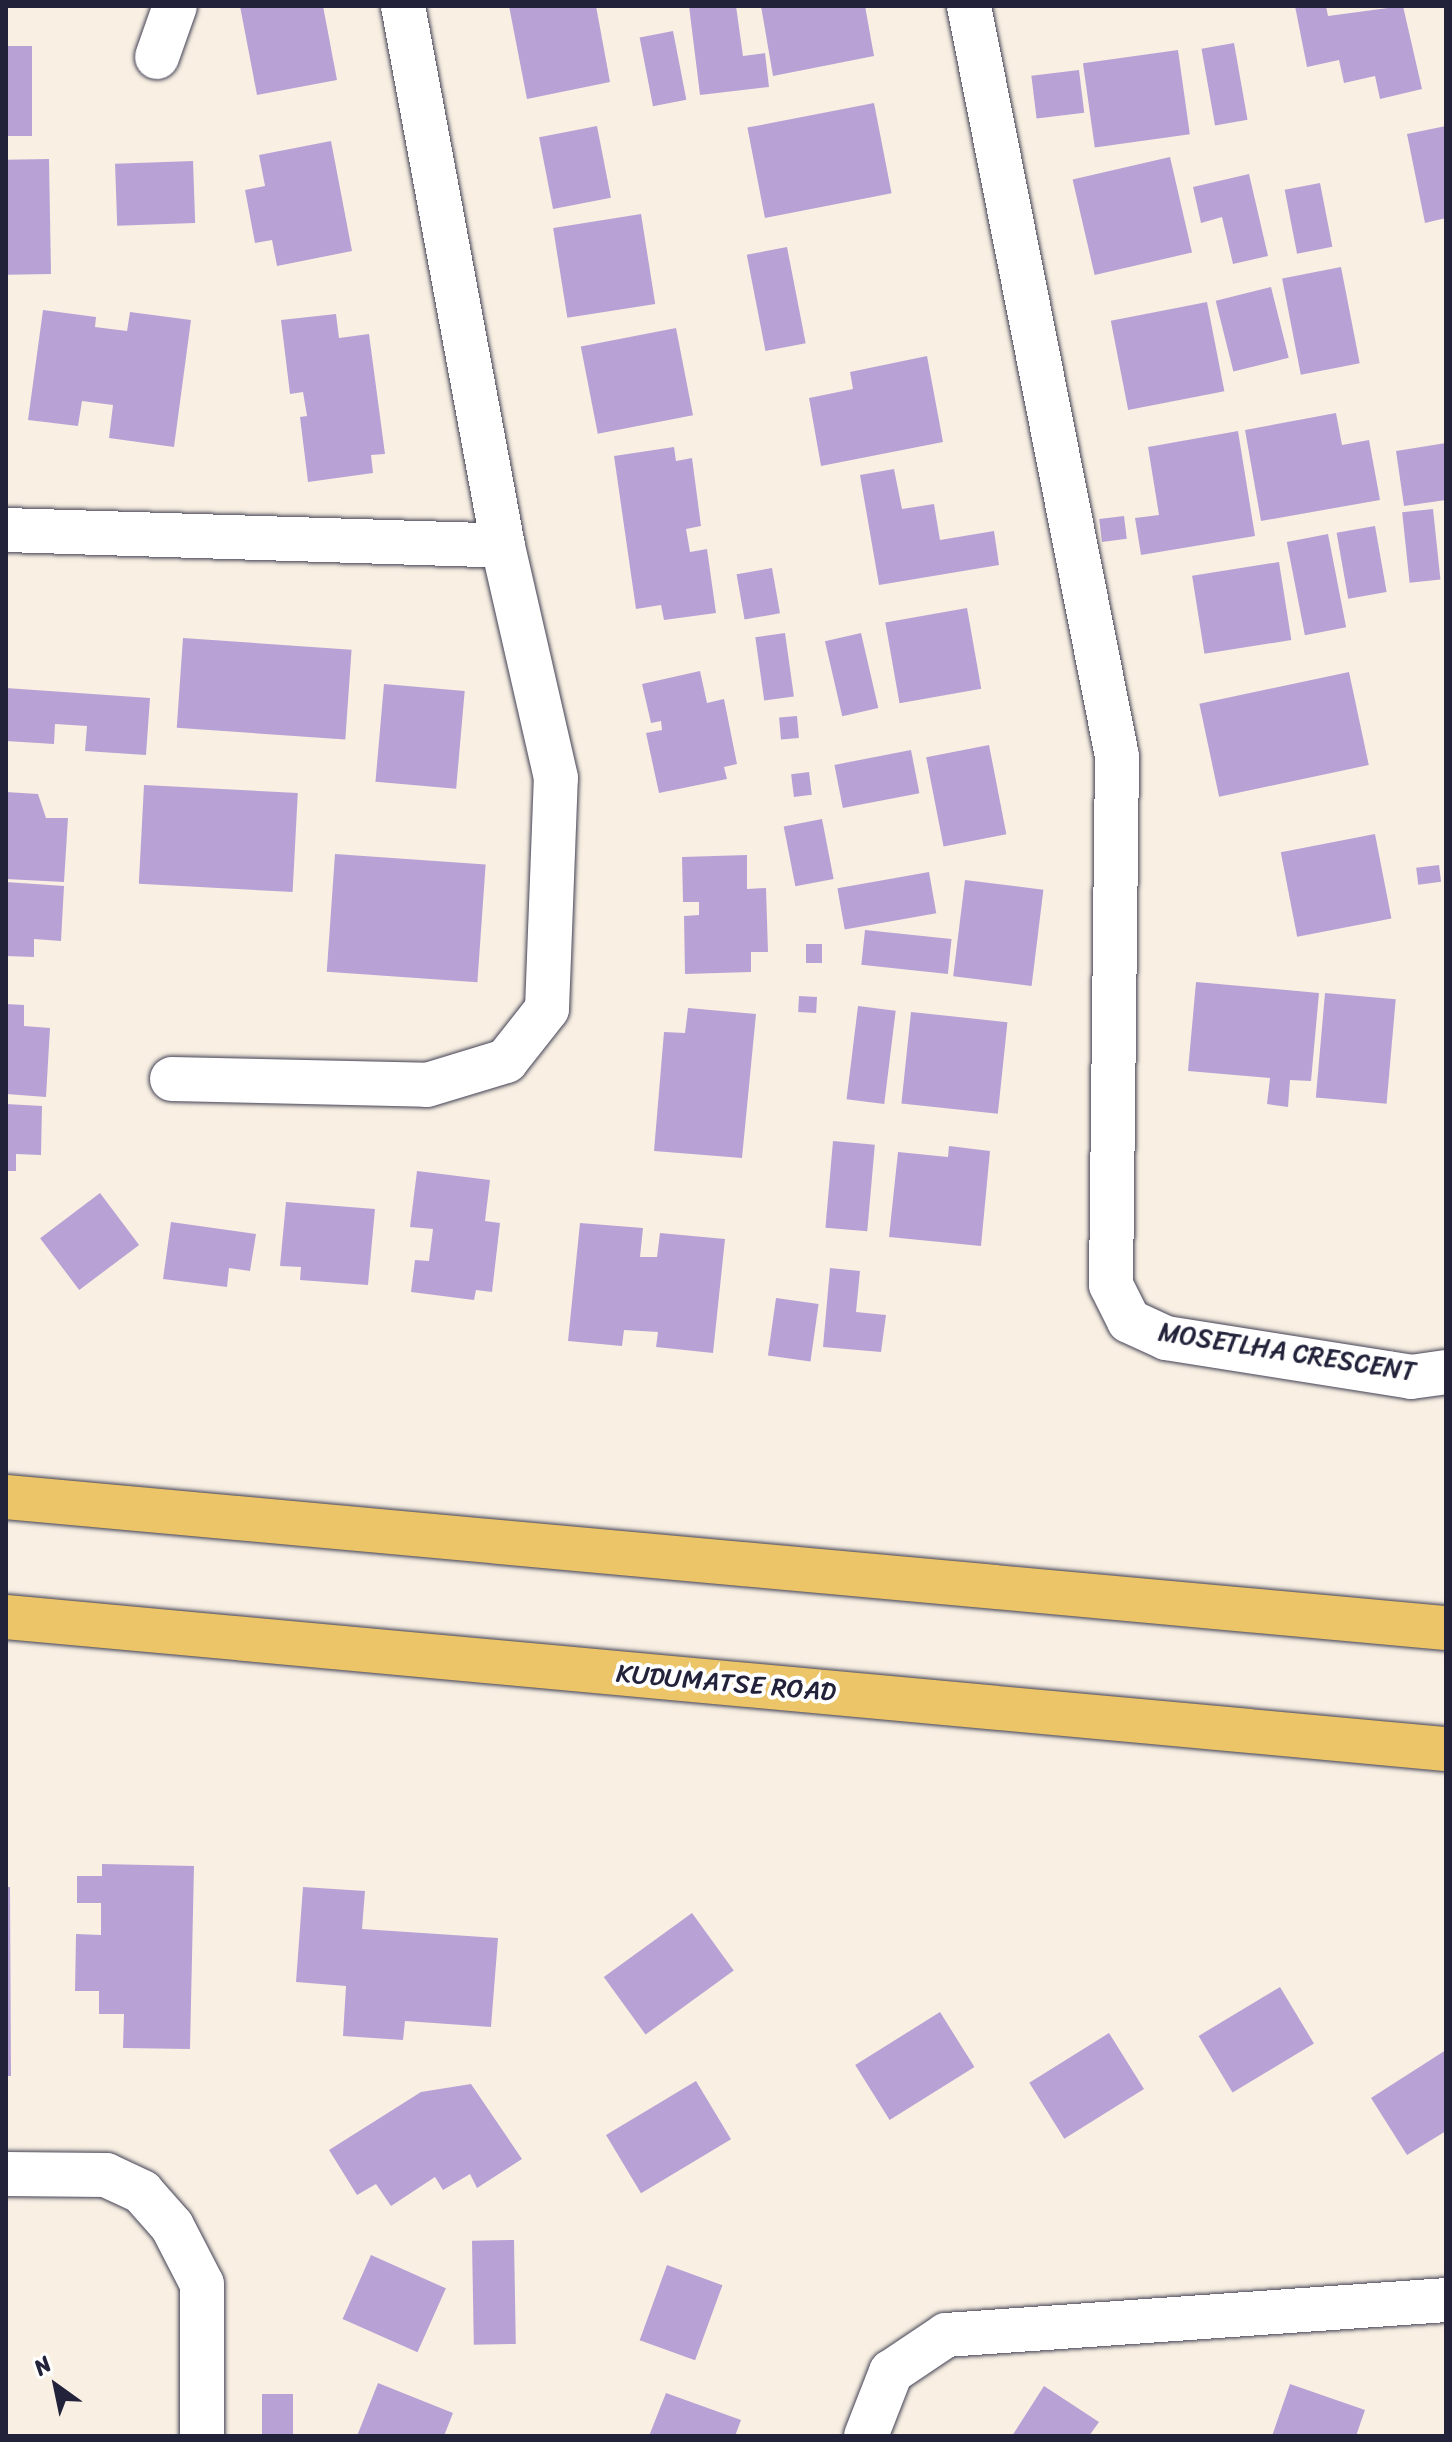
<!DOCTYPE html>
<html>
<head>
<meta charset="utf-8">
<style>
	body { margin:0 }
	#map { position:relative; width:1452px; height:2442px; overflow:hidden; background:#f9f0e3; font-family:Sriracha,sans-serif }
	div>[style] { position:absolute }
	.building>* { inset:0; background:#b8a2d5; transform-origin:0 0 }
	.roads { filter:drop-shadow(0 0 2px #424154) drop-shadow(0 0 2px #424154) }
	.minor>* { height:44px; margin:-22px; padding:0 22px; transform-origin:22px; border-radius:22px; background:#fff }
	.primary>* { height:44px; margin:-22px; padding:0 22px; transform-origin:22px; border-radius:22px; background:#edc569 }
	span { translate:-50% -50%; white-space:nowrap; text-align:center; line-height:1.15; -webkit-text-stroke:8px #fff; paint-order:stroke }
	.street-label { font-size:26px; color:#22223b }
	.frame { position:absolute; inset:0; border:8px solid #22223b; pointer-events:none }
	.north { position:absolute; left:16px; top:2346px; width:80px; height:80px; -webkit-text-stroke:6px #fff; paint-order:stroke; rotate:327deg; font-size:22px; font-weight:700; line-height:32px; text-align:center; color:#22223b }
	.north::after { content:''; display:block; margin:auto; width:28px; height:36px; background:#22223b; clip-path:polygon(50% 0,100% 100%,50% 72%,0 100%) }
</style>
</head>
<body>
<div id="map">
	<div class="building">
		<div style="clip-path:polygon(240px 6px,323px 6px,337px 80px,257px 95px)"></div>
		<div style="clip-path:polygon(509px 6px,596px 6px,610px 82px,527px 99px)"></div>
		<div style="clip-path:polygon(689px 6px,736px 6px,743px 56px,765px 53px,769px 87px,700px 95px)"></div>
		<div style="clip-path:polygon(761px 6px,865px 6px,874px 56px,773px 76px)"></div>
		<div style="clip-path:polygon(1295px 6px,1326px 6px,1328px 16px,1403px 6px,1422px 89px,1380px 99px,1375px 76px,1344px 83px,1339px 60px,1307px 67px)"></div>
		<div style="left:673px;top:31px;width:70px;height:34px;rotate:79deg"></div>
		<div style="left:1234px;top:43px;width:78px;height:33px;rotate:80deg"></div>
		<div style="left:6px;top:46px;width:26px;height:90px"></div>
		<div style="left:1178px;top:50px;width:85px;height:96px;rotate:82deg"></div>
		<div style="left:1079px;top:70px;width:43px;height:48px;rotate:83deg"></div>
		<div style="left:874px;top:103px;width:92px;height:129px;rotate:79deg"></div>
		<div style="left:597px;top:126px;width:73px;height:59px;rotate:79deg"></div>
		<div style="clip-path:polygon(1446px 126px,1446px 218px,1425px 223px,1407px 134px)"></div>
		<div style="clip-path:polygon(331px 141px,352px 251px,277px 266px,272px 240px,255px 243px,245px 190px,265px 186px,259px 155px)"></div>
		<div style="left:1170px;top:157px;width:98px;height:100px;rotate:77deg"></div>
		<div style="left:49px;top:159px;width:115px;height:43px;rotate:89deg"></div>
		<div style="left:193px;top:161px;width:62px;height:78px;rotate:88deg"></div>
		<div style="clip-path:polygon(1249px 174px,1268px 256px,1233px 264px,1222px 217px,1201px 223px,1193px 187px)"></div>
		<div style="left:1320px;top:183px;width:65px;height:36px;rotate:79deg"></div>
		<div style="left:641px;top:214px;width:91px;height:89px;rotate:81deg"></div>
		<div style="left:787px;top:247px;width:98px;height:41px;rotate:79deg"></div>
		<div style="left:1341px;top:267px;width:98px;height:60px;rotate:79deg"></div>
		<div style="left:1271px;top:287px;width:73px;height:57px;rotate:76deg"></div>
		<div style="left:1207px;top:302px;width:91px;height:98px;rotate:79deg"></div>
		<div style="clip-path:polygon(43px 310px,96px 317px,95px 327px,127px 331px,130px 312px,191px 320px,174px 447px,109px 438px,113px 405px,82px 401px,78px 426px,28px 420px)"></div>
		<div style="clip-path:polygon(336px 314px,339px 338px,369px 334px,385px 454px,371px 455px,373px 473px,308px 482px,300px 417px,307px 416px,303px 392px,290px 394px,281px 320px)"></div>
		<div style="left:676px;top:328px;width:89px;height:97px;rotate:79deg"></div>
		<div style="clip-path:polygon(927px 356px,943px 442px,821px 466px,809px 398px,853px 389px,850px 372px)"></div>
		<div style="clip-path:polygon(1336px 413px,1342px 445px,1369px 440px,1380px 500px,1261px 521px,1245px 430px)"></div>
		<div style="clip-path:polygon(1238px 431px,1255px 536px,1141px 555px,1135px 518px,1159px 515px,1148px 447px)"></div>
		<div style="clip-path:polygon(1446px 443px,1446px 500px,1404px 506px,1396px 451px)"></div>
		<div style="clip-path:polygon(674px 447px,676px 461px,692px 458px,701px 526px,686px 529px,690px 552px,707px 549px,716px 613px,664px 620px,661px 605px,636px 609px,614px 456px)"></div>
		<div style="clip-path:polygon(894px 469px,902px 509px,934px 504px,940px 540px,994px 531px,999px 565px,879px 585px,860px 475px)"></div>
		<div style="left:1433px;top:509px;width:71px;height:31px;rotate:84deg"></div>
		<div style="left:1124px;top:516px;width:23px;height:25px;rotate:83deg"></div>
		<div style="left:1375px;top:526px;width:67px;height:39px;rotate:80deg"></div>
		<div style="left:1328px;top:534px;width:95px;height:42px;rotate:79deg"></div>
		<div style="left:1279px;top:562px;width:79px;height:88px;rotate:81deg"></div>
		<div style="left:772px;top:568px;width:46px;height:36px;rotate:80deg"></div>
		<div style="left:967px;top:608px;width:82px;height:83px;rotate:80deg"></div>
		<div style="left:785px;top:633px;width:64px;height:30px;rotate:82deg"></div>
		<div style="left:861px;top:633px;width:77px;height:37px;rotate:77deg"></div>
		<div style="left:183px;top:638px;width:169px;height:90px;rotate:4deg"></div>
		<div style="clip-path:polygon(700px 671px,707px 703px,724px 699px,737px 764px,724px 767px,727px 779px,659px 793px,646px 733px,662px 730px,661px 721px,651px 723px,642px 684px)"></div>
		<div style="left:1349px;top:672px;width:95px;height:153px;rotate:78deg"></div>
		<div style="left:384px;top:684px;width:81px;height:98px;rotate:5deg"></div>
		<div style="clip-path:polygon(6px 688px,150px 698px,146px 755px,85px 751px,87px 726px,55px 724px,54px 744px,6px 741px)"></div>
		<div style="left:797px;top:716px;width:22px;height:18px;rotate:85deg"></div>
		<div style="left:989px;top:745px;width:91px;height:64px;rotate:79deg"></div>
		<div style="left:911px;top:750px;width:44px;height:78px;rotate:79deg"></div>
		<div style="left:809px;top:772px;width:23px;height:18px;rotate:83deg"></div>
		<div style="left:144px;top:785px;width:154px;height:99px;rotate:3deg"></div>
		<div style="clip-path:polygon(6px 792px,38px 794px,46px 818px,68px 818px,64px 882px,6px 879px)"></div>
		<div style="left:822px;top:819px;width:61px;height:39px;rotate:79deg"></div>
		<div style="left:1375px;top:834px;width:86px;height:96px;rotate:79deg"></div>
		<div style="left:335px;top:854px;width:151px;height:118px;rotate:4deg"></div>
		<div style="clip-path:polygon(747px 855px,747px 889px,766px 888px,768px 952px,751px 952px,751px 972px,685px 974px,684px 916px,699px 915px,699px 902px,683px 902px,682px 857px)"></div>
		<div style="left:1439px;top:865px;width:17px;height:23px;rotate:83deg"></div>
		<div style="left:929px;top:872px;width:42px;height:93px;rotate:80deg"></div>
		<div style="left:965px;top:880px;width:79px;height:97px;rotate:7deg"></div>
		<div style="clip-path:polygon(6px 882px,64px 886px,61px 941px,34px 939px,34px 957px,6px 956px)"></div>
		<div style="left:865px;top:930px;width:87px;height:35px;rotate:6deg"></div>
		<div style="left:806px;top:944px;width:16px;height:19px"></div>
		<div style="clip-path:polygon(1196px 982px,1319px 993px,1311px 1081px,1290px 1080px,1288px 1107px,1267px 1104px,1270px 1078px,1188px 1071px)"></div>
		<div style="left:1325px;top:993px;width:71px;height:105px;rotate:5deg"></div>
		<div style="left:799px;top:996px;width:18px;height:16px;rotate:3deg"></div>
		<div style="clip-path:polygon(6px 1004px,24px 1005px,24px 1026px,50px 1028px,46px 1097px,6px 1094px)"></div>
		<div style="left:858px;top:1006px;width:38px;height:94px;rotate:7deg"></div>
		<div style="clip-path:polygon(688px 1008px,756px 1014px,742px 1158px,654px 1151px,664px 1032px,685px 1033px)"></div>
		<div style="left:911px;top:1012px;width:97px;height:92px;rotate:6deg"></div>
		<div style="clip-path:polygon(6px 1104px,42px 1106px,41px 1155px,16px 1154px,16px 1171px,6px 1171px)"></div>
		<div style="left:833px;top:1141px;width:42px;height:87px;rotate:5deg"></div>
		<div style="clip-path:polygon(949px 1146px,990px 1151px,981px 1246px,889px 1237px,898px 1152px,948px 1157px)"></div>
		<div style="clip-path:polygon(417px 1171px,490px 1180px,485px 1221px,500px 1223px,492px 1292px,476px 1290px,474px 1300px,411px 1292px,415px 1260px,429px 1261px,433px 1229px,410px 1227px)"></div>
		<div style="left:100px;top:1193px;width:65px;height:75px;rotate:53deg"></div>
		<div style="clip-path:polygon(286px 1202px,375px 1209px,368px 1285px,300px 1280px,301px 1267px,280px 1266px)"></div>
		<div style="clip-path:polygon(171px 1222px,256px 1234px,250px 1271px,229px 1268px,227px 1287px,163px 1279px)"></div>
		<div style="clip-path:polygon(580px 1223px,643px 1228px,640px 1257px,657px 1257px,660px 1233px,725px 1239px,713px 1353px,656px 1347px,658px 1332px,624px 1330px,622px 1346px,568px 1341px)"></div>
		<div style="clip-path:polygon(830px 1268px,860px 1271px,856px 1312px,886px 1315px,881px 1352px,823px 1347px)"></div>
		<div style="left:776px;top:1298px;width:43px;height:58px;rotate:8deg"></div>
		<div style="clip-path:polygon(102px 1864px,194px 1866px,190px 2049px,123px 2048px,124px 2014px,99px 2014px,99px 1991px,75px 1991px,76px 1934px,101px 1935px,101px 1903px,77px 1903px,77px 1876px,102px 1876px)"></div>
		<div style="clip-path:polygon(6px 1887px,10px 1887px,11px 2076px,6px 2076px)"></div>
		<div style="clip-path:polygon(303px 1887px,365px 1891px,362px 1929px,498px 1938px,491px 2027px,405px 2021px,403px 2040px,343px 2036px,346px 1986px,296px 1982px)"></div>
		<div style="left:692px;top:1913px;width:71px;height:109px;rotate:54deg"></div>
		<div style="left:1280px;top:1987px;width:66px;height:95px;rotate:59deg"></div>
		<div style="left:940px;top:2012px;width:65px;height:100px;rotate:58deg"></div>
		<div style="left:1109px;top:2033px;width:66px;height:94px;rotate:58deg"></div>
		<div style="clip-path:polygon(1446px 2050px,1446px 2131px,1407px 2155px,1371px 2098px)"></div>
		<div style="left:696px;top:2081px;width:68px;height:105px;rotate:59deg"></div>
		<div style="clip-path:polygon(471px 2084px,522px 2159px,477px 2188px,470px 2174px,443px 2190px,435px 2177px,391px 2206px,376px 2184px,357px 2195px,329px 2150px,421px 2092px)"></div>
		<div style="left:514px;top:2240px;width:104px;height:42px;rotate:89deg"></div>
		<div style="left:371px;top:2255px;width:82px;height:70px;rotate:24deg"></div>
		<div style="left:667px;top:2265px;width:59px;height:80px;rotate:20deg"></div>
		<div style="clip-path:polygon(378px 2383px,453px 2413px,444px 2436px,357px 2436px)"></div>
		<div style="clip-path:polygon(1290px 2384px,1365px 2410px,1356px 2436px,1272px 2436px)"></div>
		<div style="clip-path:polygon(1044px 2386px,1099px 2422px,1089px 2436px,1012px 2436px)"></div>
		<div style="clip-path:polygon(666px 2393px,741px 2420px,735px 2436px,649px 2436px)"></div>
		<div style="left:262px;top:2394px;width:31px;height:42px"></div>
	</div>
	<div class="roads">
		<div class="minor">
			<div style="left:969px;top:6px;width:764px;rotate:78.84deg"></div>
			<div style="left:1117px;top:756px;width:529px;rotate:90.65deg"></div>
			<div style="left:1111px;top:1285px;width:40px;rotate:63.4deg"></div>
			<div style="left:1129px;top:1321px;width:41px;rotate:24.7deg"></div>
			<div style="left:1166px;top:1338px;width:248px;rotate:9deg"></div>
			<div style="left:1411px;top:1377px;width:35px;rotate:-8deg"></div>
			<div style="left:157px;top:57px;width:54px;rotate:-70.6deg"></div>
			<div style="left:6px;top:530px;width:497px;rotate:1.8deg"></div>
			<div style="left:172px;top:1079px;width:255px;rotate:1.3deg"></div>
			<div style="left:427px;top:1085px;width:83px;rotate:-16.9deg"></div>
			<div style="left:506px;top:1061px;width:66px;rotate:-51.7deg"></div>
			<div style="left:547px;top:1009px;width:231px;rotate:-87.8deg"></div>
			<div style="left:556px;top:778px;width:238px;rotate:-102.9deg"></div>
			<div style="left:503px;top:546px;width:549px;rotate:-100.49deg"></div>
			<div style="left:6px;top:2174px;width:100px;rotate:0.6deg"></div>
			<div style="left:106px;top:2175px;width:40px;rotate:25deg"></div>
			<div style="left:142px;top:2192px;width:45px;rotate:48.6deg"></div>
			<div style="left:172px;top:2226px;width:65px;rotate:62.7deg"></div>
			<div style="left:202px;top:2284px;width:152px;rotate:90deg"></div>
			<div style="left:866px;top:2436px;width:69px;rotate:-68.7deg"></div>
			<div style="left:891px;top:2372px;width:66px;rotate:-33.9deg"></div>
			<div style="left:946px;top:2335px;width:501px;rotate:-4deg"></div>
		</div>
		<div class="primary">
			<div style="left:6px;top:1497px;width:1446px;rotate:5.2deg"></div>
			<div style="left:6px;top:1617px;width:1446px;rotate:5.24deg"></div>
		</div>
	</div>
	<div class="street-label">
		<span style="left:1287px;top:1352px;rotate:9deg">MOSETLHA CRESCENT</span>
		<span style="left:726px;top:1683px;rotate:5deg">KUDUMATSE ROAD</span>
	</div>
	<div class="frame"></div>
	<div class="north">N</div>
</div>
</body>
</html>
